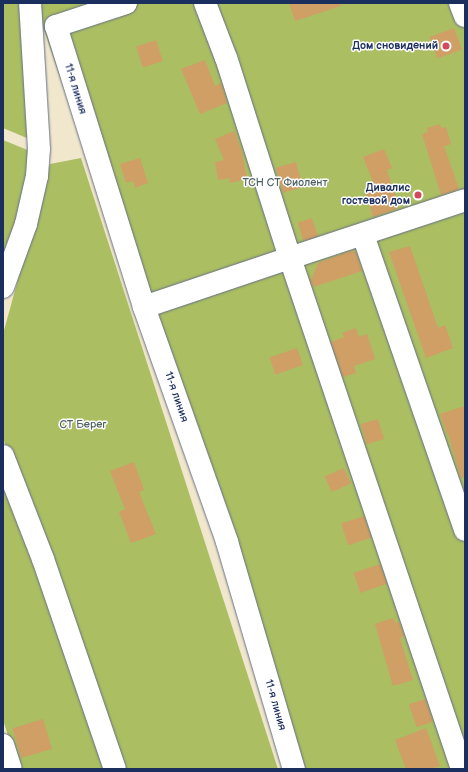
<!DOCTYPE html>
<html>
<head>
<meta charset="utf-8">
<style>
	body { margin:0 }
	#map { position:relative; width:468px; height:772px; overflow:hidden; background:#f1e7cd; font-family:"Balsamiq Sans",sans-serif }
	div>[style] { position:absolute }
	.green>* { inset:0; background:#abbe62 }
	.building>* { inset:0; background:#cf9f66; transform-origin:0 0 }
	.roads { filter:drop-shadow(0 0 1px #666f85) drop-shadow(0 0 1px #666f85) }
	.minor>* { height:22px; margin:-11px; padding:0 11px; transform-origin:11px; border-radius:11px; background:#fff }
	.dots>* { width:11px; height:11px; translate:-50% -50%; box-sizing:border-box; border:2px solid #fff; border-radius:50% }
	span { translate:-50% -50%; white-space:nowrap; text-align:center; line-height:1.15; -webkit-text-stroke:3px #fff; paint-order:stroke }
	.poi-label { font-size:11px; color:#1b2f5e; font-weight:700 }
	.right { translate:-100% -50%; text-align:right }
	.street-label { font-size:11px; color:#1b2f5e }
	.park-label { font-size:11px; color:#4d615f }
	.frame { position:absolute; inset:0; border:4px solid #1b2f5e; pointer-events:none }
</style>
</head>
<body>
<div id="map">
	<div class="green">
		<div style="clip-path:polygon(3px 3px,25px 3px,34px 141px,3px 128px)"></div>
		<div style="clip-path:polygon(39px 3px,465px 3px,465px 769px,293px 769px,40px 18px)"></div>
		<div style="clip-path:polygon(3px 140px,35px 153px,3px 288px)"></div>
		<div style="clip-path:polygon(81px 158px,278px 769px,120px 769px,3px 438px,3px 334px,50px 164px)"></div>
		<div style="clip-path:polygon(3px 467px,107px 769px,19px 769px,3px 720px)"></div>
	</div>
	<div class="building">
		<div style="clip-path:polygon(289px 3px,340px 3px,341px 6px,295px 21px)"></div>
		<div style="left:454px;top:28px;width:23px;height:26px;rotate:70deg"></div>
		<div style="left:156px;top:40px;width:22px;height:21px;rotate:72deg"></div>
		<div style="clip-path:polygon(205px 60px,215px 86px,221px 83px,227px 103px,200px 114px,181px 69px)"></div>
		<div style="clip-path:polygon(440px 124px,441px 128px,446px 127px,451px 144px,444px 146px,459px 189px,441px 195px,422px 134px,428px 132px,427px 128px)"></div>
		<div style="clip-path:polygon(234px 131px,242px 152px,247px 179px,230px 183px,229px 178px,218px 180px,215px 162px,224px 160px,215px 139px)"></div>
		<div style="clip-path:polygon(384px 149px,392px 168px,387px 170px,399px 208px,373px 217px,365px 191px,375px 187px,363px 157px)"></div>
		<div style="clip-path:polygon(140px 158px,148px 183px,135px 188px,133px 181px,126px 183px,120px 164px)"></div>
		<div style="left:296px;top:162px;width:26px;height:21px;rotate:74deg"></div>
		<div style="left:312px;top:218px;width:19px;height:15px;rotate:72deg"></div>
		<div style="clip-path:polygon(410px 246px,438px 328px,445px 325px,453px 348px,426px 358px,389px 252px)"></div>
		<div style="clip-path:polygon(351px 251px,356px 252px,362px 271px,313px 287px,311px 280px,318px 263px)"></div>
		<div style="clip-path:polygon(356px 328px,359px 337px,367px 334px,375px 359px,354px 366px,356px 373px,343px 377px,331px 342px,344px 337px,342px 333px)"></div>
		<div style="left:297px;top:348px;width:18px;height:29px;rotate:71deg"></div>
		<div style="clip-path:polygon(465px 406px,465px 477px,461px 478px,448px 434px,447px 434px,440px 414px)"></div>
		<div style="left:378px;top:419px;width:21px;height:18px;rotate:73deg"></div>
		<div style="clip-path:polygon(134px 462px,144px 490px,139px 492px,156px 534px,131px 543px,119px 512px,125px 509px,110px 471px)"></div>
		<div style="left:344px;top:468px;width:17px;height:21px;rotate:66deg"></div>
		<div style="left:364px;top:516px;width:23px;height:24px;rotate:72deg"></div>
		<div style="left:380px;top:564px;width:21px;height:28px;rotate:71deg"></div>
		<div style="clip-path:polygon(393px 618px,396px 623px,399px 622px,404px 636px,400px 638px,413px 680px,393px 686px,375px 624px)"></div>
		<div style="left:425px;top:699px;width:24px;height:17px;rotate:71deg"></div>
		<div style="left:43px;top:719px;width:31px;height:32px;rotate:73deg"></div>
		<div style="clip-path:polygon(426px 728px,440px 766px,431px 769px,406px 769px,395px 740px)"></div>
	</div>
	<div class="roads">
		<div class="minor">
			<div style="left:126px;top:3px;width:74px;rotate:161.8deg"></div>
			<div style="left:56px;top:26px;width:294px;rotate:72.6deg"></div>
			<div style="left:144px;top:307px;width:249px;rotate:70.5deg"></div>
			<div style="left:227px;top:542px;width:237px;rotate:73.6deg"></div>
			<div style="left:460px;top:3px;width:14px;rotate:69deg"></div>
			<div style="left:363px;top:235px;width:312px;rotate:70.9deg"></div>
			<div style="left:3px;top:287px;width:67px;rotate:-69.9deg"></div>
			<div style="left:26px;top:224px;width:49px;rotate:-77.1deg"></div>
			<div style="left:37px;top:176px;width:27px;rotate:-86deg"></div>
			<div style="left:39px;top:149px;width:146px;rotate:-93.5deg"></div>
			<div style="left:144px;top:307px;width:154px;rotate:-18.6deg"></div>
			<div style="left:290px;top:258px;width:210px;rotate:-107.7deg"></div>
			<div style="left:226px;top:58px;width:59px;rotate:-110.9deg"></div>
			<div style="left:3px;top:456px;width:110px;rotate:68.8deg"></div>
			<div style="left:43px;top:559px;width:222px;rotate:71.1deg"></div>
			<div style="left:3px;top:745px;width:25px;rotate:72deg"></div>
			<div style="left:462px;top:769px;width:539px;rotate:-108.6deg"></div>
			<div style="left:290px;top:258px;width:184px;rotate:-18.3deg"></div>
		</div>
	</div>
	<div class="dots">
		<div style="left:446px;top:46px;background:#d1495b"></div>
		<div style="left:418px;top:195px;background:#d1495b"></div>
	</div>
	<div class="poi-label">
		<span class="right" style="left:438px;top:46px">Дом сновидений</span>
		<span class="right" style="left:410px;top:195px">Дивалис<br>гостевой дом</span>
	</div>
	<div class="street-label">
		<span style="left:75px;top:89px;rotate:73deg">11-я линия</span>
		<span style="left:176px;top:397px;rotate:71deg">11-я линия</span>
		<span style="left:275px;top:705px;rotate:74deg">11-я линия</span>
	</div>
	<div class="park-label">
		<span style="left:285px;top:183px">ТСН СТ Фиолент</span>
		<span style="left:83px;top:425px">СТ Берег</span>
	</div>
	<div class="frame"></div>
</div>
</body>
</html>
